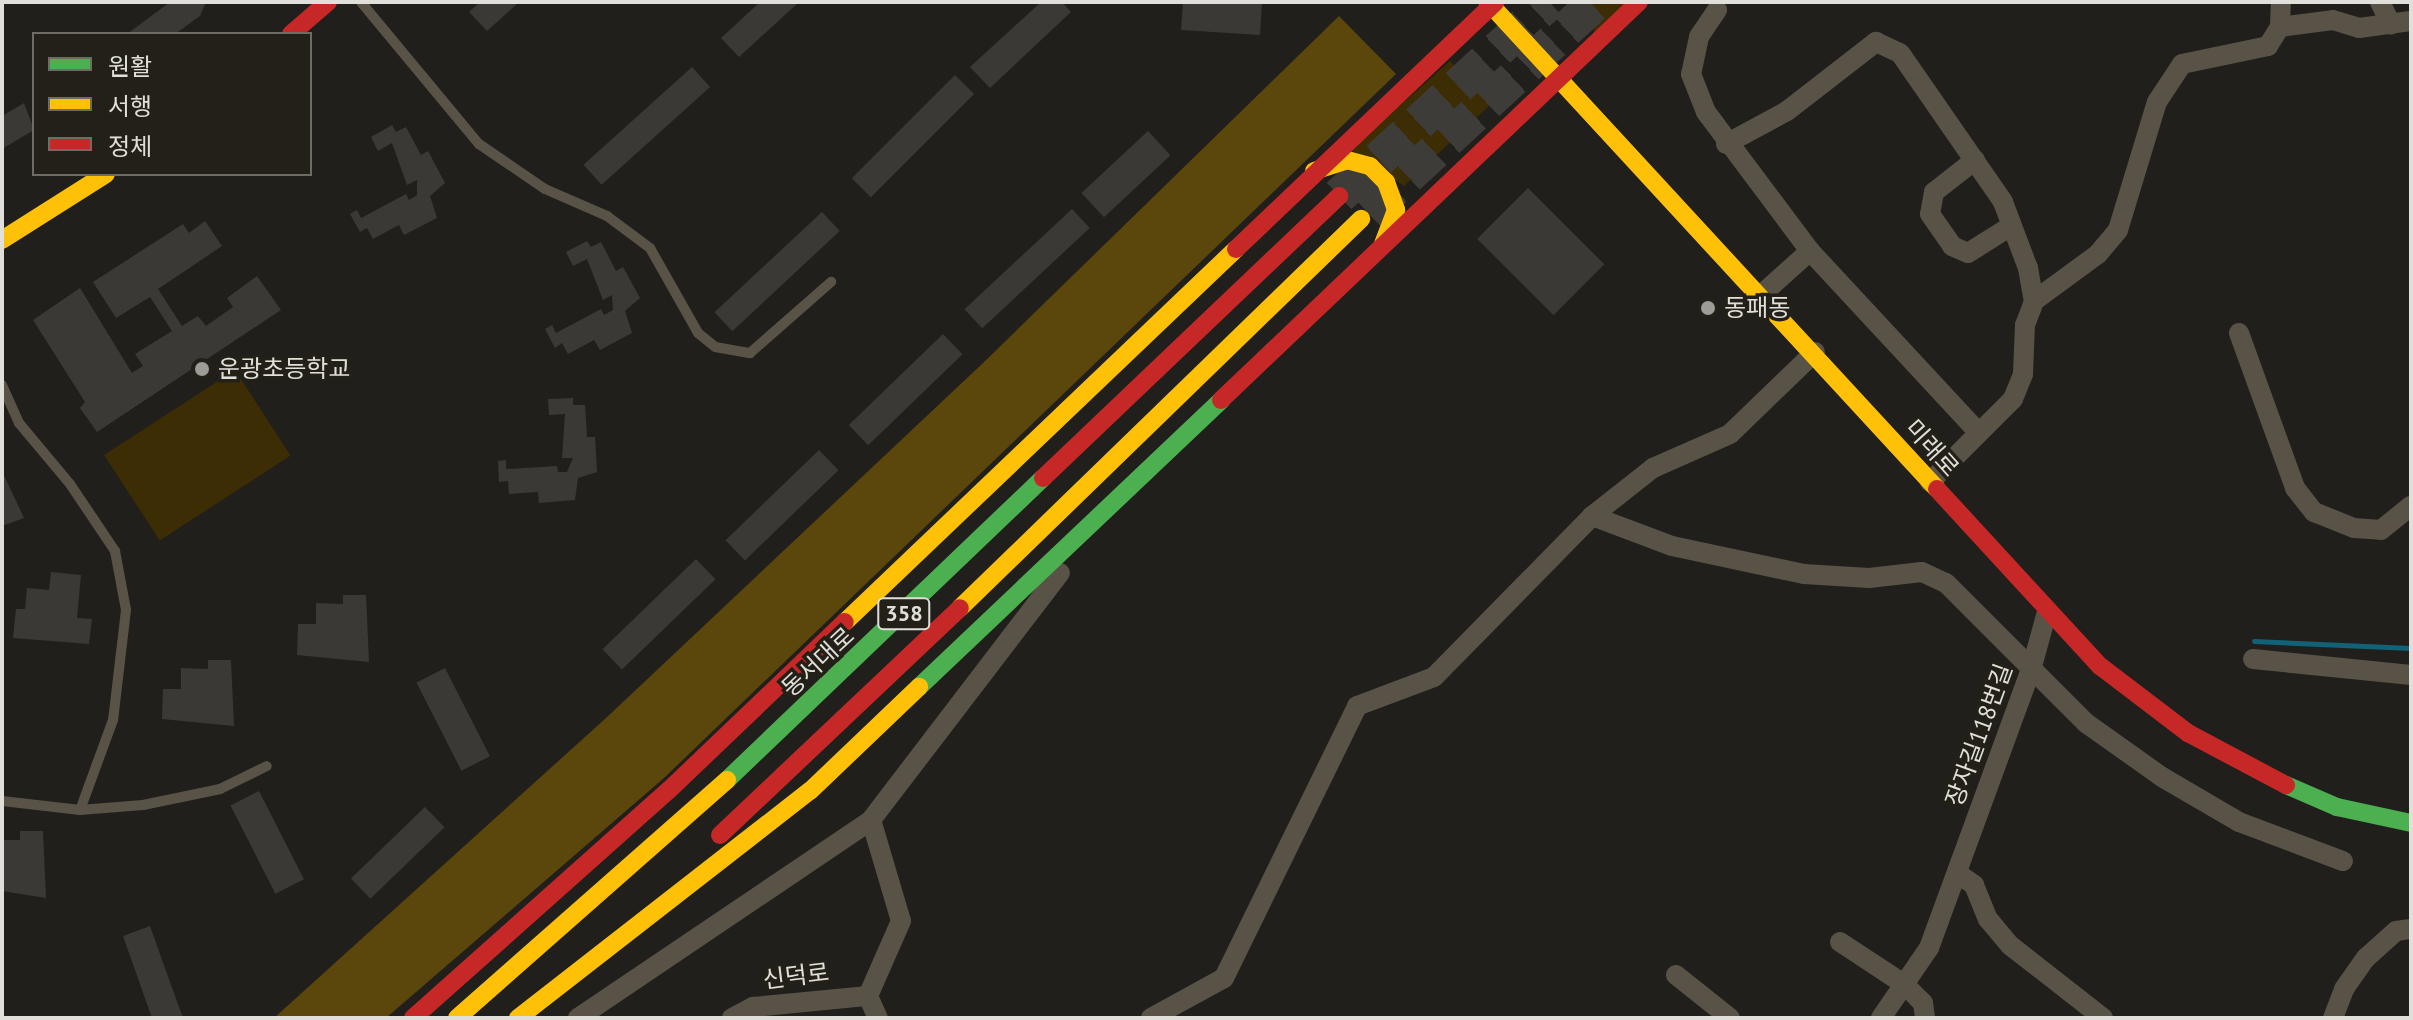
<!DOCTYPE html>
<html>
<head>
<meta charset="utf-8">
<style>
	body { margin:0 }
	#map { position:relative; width:2413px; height:1020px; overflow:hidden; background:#201f1b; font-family:"PT Sans","Noto Sans KR",sans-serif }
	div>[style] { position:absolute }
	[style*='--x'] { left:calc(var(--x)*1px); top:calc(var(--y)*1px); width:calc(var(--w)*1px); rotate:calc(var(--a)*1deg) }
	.green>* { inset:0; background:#3c2d05; transform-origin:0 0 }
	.forest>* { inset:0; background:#5b460b }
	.stream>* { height:5px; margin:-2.5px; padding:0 2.5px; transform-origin:2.5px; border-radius:2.5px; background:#116177 }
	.building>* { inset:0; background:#3b3936; transform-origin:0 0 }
	.highway-tunnel>* { height:36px; margin-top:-18px; transform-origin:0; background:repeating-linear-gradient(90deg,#3d3c38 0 36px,transparent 0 54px) }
	.lane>* { height:10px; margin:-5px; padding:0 5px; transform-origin:5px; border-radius:5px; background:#585346 }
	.street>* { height:20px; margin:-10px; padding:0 10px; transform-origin:10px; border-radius:10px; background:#585346 }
	.fast>* { height:18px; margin:-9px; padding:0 9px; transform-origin:9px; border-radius:9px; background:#4caf50 }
	.slow>* { height:18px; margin:-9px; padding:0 9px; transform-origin:9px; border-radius:9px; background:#ffc107 }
	.jam>* { height:18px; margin:-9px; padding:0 9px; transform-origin:9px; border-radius:9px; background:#c62828 }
	.dots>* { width:22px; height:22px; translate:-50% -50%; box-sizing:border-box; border:4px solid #232018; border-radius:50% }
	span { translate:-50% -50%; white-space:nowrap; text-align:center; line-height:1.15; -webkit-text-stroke:7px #232018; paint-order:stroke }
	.shield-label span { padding:2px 6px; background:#232018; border:2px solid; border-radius:6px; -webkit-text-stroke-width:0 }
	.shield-label { font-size:22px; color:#e1dfda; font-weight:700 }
	.poi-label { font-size:24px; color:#e1dfda }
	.left { translate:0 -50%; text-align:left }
	.street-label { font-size:24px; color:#e1dfda }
	.frame { position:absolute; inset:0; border:4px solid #e1dfda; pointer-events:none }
	.legend { position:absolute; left:32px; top:32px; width:280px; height:144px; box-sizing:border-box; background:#232018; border:2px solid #6f6c66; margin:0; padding:10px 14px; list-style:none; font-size:24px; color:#e1dfda }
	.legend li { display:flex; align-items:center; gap:16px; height:40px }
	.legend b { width:40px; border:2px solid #6f6c66 }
</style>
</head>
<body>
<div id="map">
	<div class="green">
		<i style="clip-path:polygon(1567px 2px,1630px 2px,1596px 33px)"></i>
		<i style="clip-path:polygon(1450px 61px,1491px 104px,1404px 186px,1351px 149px)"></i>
		<i style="left:235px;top:370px;width:102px;height:156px;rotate:57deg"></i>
	</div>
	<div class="forest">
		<i style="clip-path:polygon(1339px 16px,1396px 74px,664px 778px,386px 1018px,274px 1018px,606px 718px,983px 363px)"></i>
	</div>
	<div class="stream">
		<i style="--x:2254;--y:641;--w:157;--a:2.6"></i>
	</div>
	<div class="building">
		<i style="clip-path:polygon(170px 2px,206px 2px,200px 16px,175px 34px,127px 34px)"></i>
		<i style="clip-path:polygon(480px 2px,519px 2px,487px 31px,469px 12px)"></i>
		<i style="clip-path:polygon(760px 2px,799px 2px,739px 57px,721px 38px)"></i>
		<i style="clip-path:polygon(1041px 2px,1062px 2px,1071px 12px,990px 88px,970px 67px)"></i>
		<i style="clip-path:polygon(1183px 2px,1262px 2px,1260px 35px,1181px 30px)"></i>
		<i style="left:692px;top:67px;width:27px;height:146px;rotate:48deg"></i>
		<i style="left:955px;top:75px;width:27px;height:146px;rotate:45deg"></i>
		<i style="clip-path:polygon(24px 103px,34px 130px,2px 149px,2px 116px)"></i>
		<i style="clip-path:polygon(392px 125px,396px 132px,406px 127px,421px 155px,428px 151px,445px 183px,430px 196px,437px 218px,404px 235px,399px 225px,373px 239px,367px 228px,360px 232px,350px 214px,357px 210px,361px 218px,406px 194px,409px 200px,417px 195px,417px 180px,407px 185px,392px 143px,378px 151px,371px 137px)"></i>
		<i style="left:1148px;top:131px;width:33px;height:91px;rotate:47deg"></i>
		<i style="left:1528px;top:188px;width:108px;height:72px;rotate:45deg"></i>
		<i style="left:1072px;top:209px;width:26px;height:147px;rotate:47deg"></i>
		<i style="left:822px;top:212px;width:26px;height:147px;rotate:47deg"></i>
		<i style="clip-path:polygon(205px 221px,222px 246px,158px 289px,182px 326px,198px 316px,206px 326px,233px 307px,227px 298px,257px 276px,281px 310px,97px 432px,80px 408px,85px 402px,33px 320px,80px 288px,132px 373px,143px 366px,135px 354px,172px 331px,150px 297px,116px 318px,93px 282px,183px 224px,189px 233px)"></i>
		<i style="clip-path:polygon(587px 241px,591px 247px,601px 242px,616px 271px,623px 267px,640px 298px,625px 311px,632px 333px,600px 350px,594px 340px,568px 354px,562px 343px,555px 348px,545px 329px,552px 325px,556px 333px,601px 309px,604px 315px,613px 310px,612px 295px,603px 300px,587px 259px,573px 266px,566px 252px)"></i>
		<i style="left:943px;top:334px;width:28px;height:131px;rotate:46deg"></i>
		<i style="clip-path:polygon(573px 398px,573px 405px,585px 405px,587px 437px,595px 437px,597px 472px,578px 478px,575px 500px,539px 503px,538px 492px,509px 494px,508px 481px,499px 482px,498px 461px,506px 460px,506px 469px,557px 466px,558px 472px,567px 472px,573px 458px,562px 458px,565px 414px,549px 415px,548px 399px)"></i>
		<i style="left:819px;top:450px;width:28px;height:130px;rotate:46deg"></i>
		<i style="clip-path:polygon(2px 471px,24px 518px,2px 526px)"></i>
		<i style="left:696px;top:559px;width:28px;height:130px;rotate:46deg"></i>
		<i style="clip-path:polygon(51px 572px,81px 575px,77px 618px,92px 619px,89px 644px,13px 638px,16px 609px,25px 609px,27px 588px,49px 590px)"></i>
		<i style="clip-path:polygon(343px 595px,366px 595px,369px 662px,297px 655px,298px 624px,316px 624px,316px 603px,343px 604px)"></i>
		<i style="clip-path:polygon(208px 660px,231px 660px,234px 726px,162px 719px,163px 689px,181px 689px,181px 668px,208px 669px)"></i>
		<i style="left:445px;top:668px;width:99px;height:32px;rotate:63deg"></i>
		<i style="left:259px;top:791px;width:99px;height:32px;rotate:63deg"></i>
		<i style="left:425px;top:807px;width:28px;height:103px;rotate:46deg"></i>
		<i style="clip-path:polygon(20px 831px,43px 831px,46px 898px,2px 891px,2px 840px,20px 840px)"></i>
		<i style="clip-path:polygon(150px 926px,166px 971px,183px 1018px,152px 1018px,123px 936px)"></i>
	</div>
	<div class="highway-tunnel">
		<i style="--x:1339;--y:196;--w:286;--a:-42.7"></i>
		<i style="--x:1368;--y:213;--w:311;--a:-42.8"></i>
	</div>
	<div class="lane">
		<i style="--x:361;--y:2;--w:185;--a:50.3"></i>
		<i style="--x:479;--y:144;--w:80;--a:34.3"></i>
		<i style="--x:545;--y:189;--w:68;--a:23.5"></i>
		<i style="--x:607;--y:216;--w:54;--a:36.7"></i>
		<i style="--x:650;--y:248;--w:98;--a:60.5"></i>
		<i style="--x:698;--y:333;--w:22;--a:39"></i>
		<i style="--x:715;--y:347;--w:36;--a:10"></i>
		<i style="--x:750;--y:353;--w:108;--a:-41.2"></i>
		<i style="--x:2;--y:385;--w:42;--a:65.9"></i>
		<i style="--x:19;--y:423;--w:80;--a:50.1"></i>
		<i style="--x:70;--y:484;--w:81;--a:56.1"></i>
		<i style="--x:115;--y:551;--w:60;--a:79.4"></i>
		<i style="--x:126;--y:610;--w:111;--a:96.7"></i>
		<i style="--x:113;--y:720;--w:96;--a:110.1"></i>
		<i style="--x:2;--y:801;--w:79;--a:6.6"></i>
		<i style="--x:80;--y:810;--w:63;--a:-4.5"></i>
		<i style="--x:143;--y:805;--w:79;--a:-11.7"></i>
		<i style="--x:220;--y:789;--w:52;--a:-26.1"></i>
	</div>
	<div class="street">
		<i style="--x:2380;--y:2;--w:25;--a:64"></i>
		<i style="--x:1717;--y:10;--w:32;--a:124"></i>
		<i style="--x:1699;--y:37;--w:38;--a:102"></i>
		<i style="--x:1691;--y:74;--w:41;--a:68.5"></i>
		<i style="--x:1706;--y:112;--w:174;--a:53.2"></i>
		<i style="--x:1810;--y:251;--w:247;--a:47.1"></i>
		<i style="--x:2280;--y:27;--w:53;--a:-7.5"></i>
		<i style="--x:2333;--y:20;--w:27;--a:17"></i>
		<i style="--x:2359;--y:28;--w:52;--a:-7.7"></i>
		<i style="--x:1726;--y:144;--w:69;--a:-28.4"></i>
		<i style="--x:1787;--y:111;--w:113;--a:-37.8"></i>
		<i style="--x:1876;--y:42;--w:26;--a:25"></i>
		<i style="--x:1900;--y:53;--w:181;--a:55.3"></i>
		<i style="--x:2003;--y:202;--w:71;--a:69.3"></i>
		<i style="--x:2028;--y:268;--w:34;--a:80"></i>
		<i style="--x:1975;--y:160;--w:52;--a:142"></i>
		<i style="--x:1934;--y:192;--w:22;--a:100"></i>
		<i style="--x:1930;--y:214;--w:39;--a:55"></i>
		<i style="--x:1952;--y:246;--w:17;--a:24"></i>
		<i style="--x:1968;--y:253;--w:51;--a:-32.1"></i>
		<i style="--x:1761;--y:295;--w:66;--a:-41.9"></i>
		<i style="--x:2239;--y:333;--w:165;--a:70.1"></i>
		<i style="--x:2295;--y:488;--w:31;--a:52"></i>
		<i style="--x:2314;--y:512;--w:43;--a:21.8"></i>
		<i style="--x:2354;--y:528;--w:27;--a:4"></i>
		<i style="--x:2381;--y:530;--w:38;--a:-39"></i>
		<i style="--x:1930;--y:482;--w:117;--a:-45"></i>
		<i style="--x:2013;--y:399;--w:27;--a:-68"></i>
		<i style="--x:2023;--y:374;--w:49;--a:-87.7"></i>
		<i style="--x:2025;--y:325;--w:26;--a:-69"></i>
		<i style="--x:2034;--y:301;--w:79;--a:-36.3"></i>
		<i style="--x:2098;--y:254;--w:31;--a:-50"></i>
		<i style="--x:2118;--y:230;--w:134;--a:-73.1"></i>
		<i style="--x:2157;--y:102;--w:45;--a:-56.7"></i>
		<i style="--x:2182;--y:64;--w:88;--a:-11.8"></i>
		<i style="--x:2268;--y:46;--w:22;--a:-58"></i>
		<i style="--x:2280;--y:27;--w:25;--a:-88"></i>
		<i style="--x:1592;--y:516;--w:85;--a:20.6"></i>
		<i style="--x:1672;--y:546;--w:135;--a:12"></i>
		<i style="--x:1804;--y:574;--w:65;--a:3.5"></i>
		<i style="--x:1869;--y:578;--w:53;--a:-6.5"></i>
		<i style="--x:1922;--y:572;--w:26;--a:25"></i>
		<i style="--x:1946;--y:583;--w:198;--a:45"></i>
		<i style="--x:2086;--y:723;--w:93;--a:35.4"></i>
		<i style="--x:2162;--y:777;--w:89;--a:30.3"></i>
		<i style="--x:2239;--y:822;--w:111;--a:20.6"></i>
		<i style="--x:2253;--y:659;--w:159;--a:5.8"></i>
		<i style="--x:1957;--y:873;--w:21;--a:35"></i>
		<i style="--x:1974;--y:885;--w:37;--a:68"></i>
		<i style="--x:1988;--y:919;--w:35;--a:50"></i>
		<i style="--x:2011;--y:946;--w:117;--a:38"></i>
		<i style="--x:1840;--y:942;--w:77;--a:33.3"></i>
		<i style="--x:1904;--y:984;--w:27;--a:45"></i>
		<i style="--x:1923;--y:1003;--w:15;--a:82"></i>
		<i style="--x:1676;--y:975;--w:69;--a:38.5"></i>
		<i style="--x:868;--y:996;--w:82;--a:-66.3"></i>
		<i style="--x:901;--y:921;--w:105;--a:-106.5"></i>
		<i style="--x:868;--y:996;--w:24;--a:66"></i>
		<i style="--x:578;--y:1018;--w:354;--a:-34"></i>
		<i style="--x:871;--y:820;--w:311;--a:-52.6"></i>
		<i style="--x:732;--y:1018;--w:24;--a:-28"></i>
		<i style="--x:753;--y:1007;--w:116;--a:-5.5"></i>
		<i style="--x:1151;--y:1018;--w:83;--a:-28.7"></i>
		<i style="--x:1224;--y:978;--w:303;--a:-63.9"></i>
		<i style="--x:1357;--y:706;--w:82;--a:-20.6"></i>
		<i style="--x:1434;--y:677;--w:226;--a:-45.5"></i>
		<i style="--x:1592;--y:516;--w:78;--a:-38.2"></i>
		<i style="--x:1653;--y:468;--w:84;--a:-23.8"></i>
		<i style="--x:1730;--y:434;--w:118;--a:-44"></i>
		<i style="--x:1881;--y:1018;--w:85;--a:-55.6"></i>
		<i style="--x:1929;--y:948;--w:296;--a:-69.9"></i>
		<i style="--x:2031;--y:670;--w:60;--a:-74.6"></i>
		<i style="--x:2333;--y:1018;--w:31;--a:-69"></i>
		<i style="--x:2344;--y:989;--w:38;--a:-55"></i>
		<i style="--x:2366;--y:958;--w:40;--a:-42"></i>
		<i style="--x:2396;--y:931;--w:15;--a:-8"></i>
	</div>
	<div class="fast">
		<i style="--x:919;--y:687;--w:417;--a:-43.5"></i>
		<i style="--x:727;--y:780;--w:437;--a:-43.7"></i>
		<i style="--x:2286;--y:785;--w:56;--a:23.3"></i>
		<i style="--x:2337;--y:807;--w:76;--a:12.2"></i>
	</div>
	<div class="slow">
		<i style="--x:1488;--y:2;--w:662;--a:47.32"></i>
		<i style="--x:1314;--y:171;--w:35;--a:-18"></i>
		<i style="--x:1347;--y:160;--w:24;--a:15"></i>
		<i style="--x:1370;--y:166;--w:23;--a:45"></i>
		<i style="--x:1386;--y:182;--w:30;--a:70"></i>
		<i style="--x:1396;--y:210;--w:36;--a:111"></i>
		<i style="--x:2;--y:240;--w:123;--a:-32.4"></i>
		<i style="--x:960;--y:608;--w:559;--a:-44.13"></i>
		<i style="--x:845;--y:622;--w:540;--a:-43.65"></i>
		<i style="--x:457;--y:1018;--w:360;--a:-41.4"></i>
		<i style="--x:518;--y:1018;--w:370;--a:-37.9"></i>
		<i style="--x:810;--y:791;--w:151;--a:-43.7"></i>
	</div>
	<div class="jam">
		<i style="--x:291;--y:34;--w:49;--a:-40.9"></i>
		<i style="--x:1236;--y:249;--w:358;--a:-43.6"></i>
		<i style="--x:1221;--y:400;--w:577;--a:-43.6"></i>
		<i style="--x:1043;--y:478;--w:409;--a:-43.6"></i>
		<i style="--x:1937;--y:489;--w:241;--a:47.4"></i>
		<i style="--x:2100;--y:666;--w:111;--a:37.3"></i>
		<i style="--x:2188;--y:733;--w:111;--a:28"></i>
		<i style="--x:720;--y:835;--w:330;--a:-43.4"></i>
		<i style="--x:413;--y:1018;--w:343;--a:-41.7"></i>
		<i style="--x:669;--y:790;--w:243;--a:-43.7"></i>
	</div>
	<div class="dots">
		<i style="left:1708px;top:308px;background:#9d9c97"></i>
		<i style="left:202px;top:369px;background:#9d9c97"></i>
	</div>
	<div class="shield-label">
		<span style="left:904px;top:614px">358</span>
	</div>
	<div class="poi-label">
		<span class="left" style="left:1724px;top:308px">동패동</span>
		<span class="left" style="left:218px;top:369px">운광초등학교</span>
	</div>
	<div class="street-label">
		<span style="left:1932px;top:448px;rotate:48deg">미래로</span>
		<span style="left:818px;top:662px;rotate:-43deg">동서대로</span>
		<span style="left:1979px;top:735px;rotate:-70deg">장자길118번길</span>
		<span style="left:796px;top:976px;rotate:-7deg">신덕로</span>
	</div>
	<div class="frame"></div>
	<ul class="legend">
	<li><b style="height:10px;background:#4caf50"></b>원활</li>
	<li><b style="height:10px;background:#ffc107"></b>서행</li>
	<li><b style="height:10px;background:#c62828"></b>정체</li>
	</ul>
</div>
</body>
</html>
